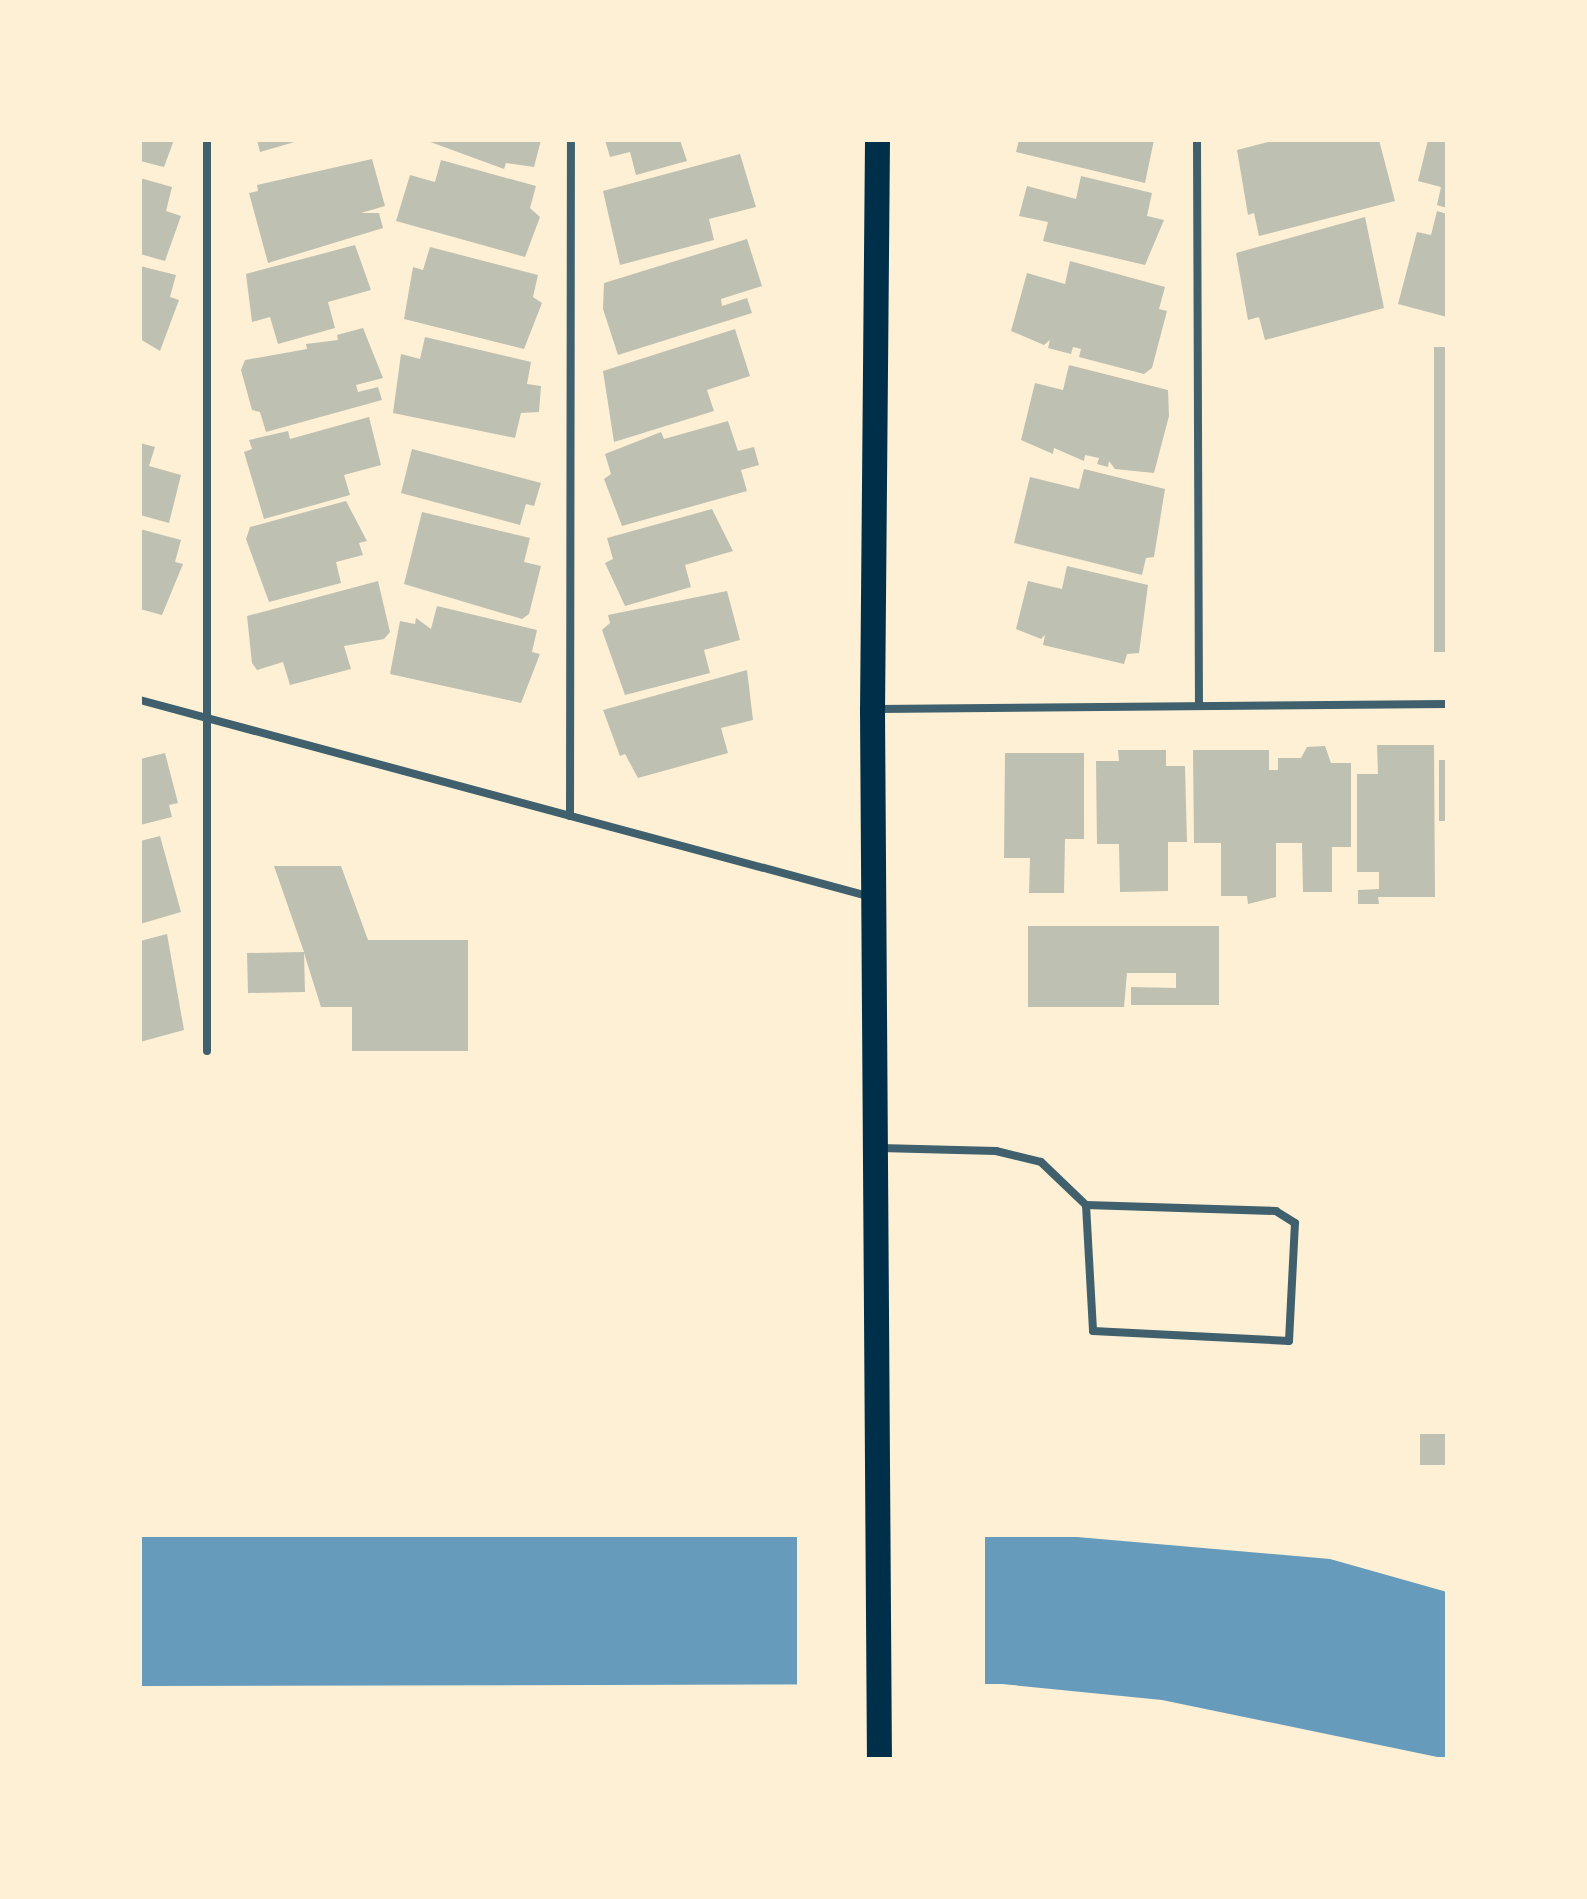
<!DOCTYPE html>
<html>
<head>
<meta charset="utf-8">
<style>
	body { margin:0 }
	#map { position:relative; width:1587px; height:1899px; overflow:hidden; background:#fdf0d5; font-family:Figtree,sans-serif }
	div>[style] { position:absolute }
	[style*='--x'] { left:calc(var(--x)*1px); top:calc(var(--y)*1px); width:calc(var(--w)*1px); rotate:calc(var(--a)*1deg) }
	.water>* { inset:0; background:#669bbc }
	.pier>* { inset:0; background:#fdf0d5; transform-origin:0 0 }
	.building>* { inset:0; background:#bec0b2; transform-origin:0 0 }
	.service>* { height:8px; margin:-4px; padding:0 4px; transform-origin:4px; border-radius:4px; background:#3f606c }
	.primary>* { height:25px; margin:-12.5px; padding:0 12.5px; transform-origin:12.5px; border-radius:12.5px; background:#003049 }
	span { translate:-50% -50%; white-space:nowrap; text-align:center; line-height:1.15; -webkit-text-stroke:9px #fdf0d5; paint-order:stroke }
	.frame { position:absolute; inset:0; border:142px solid #fdf0d5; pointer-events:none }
</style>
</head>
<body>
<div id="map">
	<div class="water">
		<i style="clip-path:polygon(140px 1537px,1077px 1537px,1330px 1559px,1447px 1592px,1447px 1759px,1162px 1700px,1002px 1684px,140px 1686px)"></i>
	</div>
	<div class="pier">
		<i style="left:797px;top:1532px;width:188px;height:159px"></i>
	</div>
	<div class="building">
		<i style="clip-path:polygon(140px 140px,174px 140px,164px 167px,140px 161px)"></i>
		<i style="clip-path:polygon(257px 140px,298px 140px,298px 141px,260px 152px)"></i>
		<i style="clip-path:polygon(425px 140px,541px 140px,534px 167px,506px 163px,504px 169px)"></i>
		<i style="clip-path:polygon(605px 140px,680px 140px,687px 161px,636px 175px,630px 152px,610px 157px)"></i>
		<i style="clip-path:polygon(1019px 140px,1154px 140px,1145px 183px,1016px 152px)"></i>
		<i style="clip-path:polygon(1276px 140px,1379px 140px,1395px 201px,1259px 236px,1254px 213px,1248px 215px,1237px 150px)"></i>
		<i style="clip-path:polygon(1428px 140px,1447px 140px,1447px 208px,1437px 205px,1441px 187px,1418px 181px)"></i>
		<i style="clip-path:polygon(740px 154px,756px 207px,709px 219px,714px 240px,620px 265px,603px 191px)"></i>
		<i style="clip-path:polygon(372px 159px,385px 206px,361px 213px,379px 213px,383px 228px,268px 263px,249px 193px,258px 191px,257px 185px)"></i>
		<i style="clip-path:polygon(441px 160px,536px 186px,530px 208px,540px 217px,525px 257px,396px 221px,410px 175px,435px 182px)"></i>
		<i style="clip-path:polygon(1081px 176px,1152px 193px,1147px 216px,1164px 220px,1145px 265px,1043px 241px,1048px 222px,1019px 216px,1027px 186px,1076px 199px)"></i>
		<i style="clip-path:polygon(140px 178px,172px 187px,166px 211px,181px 216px,165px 261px,140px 254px)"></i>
		<i style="clip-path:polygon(1437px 211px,1447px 214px,1447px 317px,1398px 304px,1417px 232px,1431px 235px)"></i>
		<i style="clip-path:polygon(1365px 217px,1384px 308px,1265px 340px,1259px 317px,1248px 320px,1236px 253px)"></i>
		<i style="clip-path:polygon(747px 239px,762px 286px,721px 299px,722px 306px,747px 298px,752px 313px,618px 355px,603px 309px,604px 283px)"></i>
		<i style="clip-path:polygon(355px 245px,371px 290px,328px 302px,335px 328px,278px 344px,270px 317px,252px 322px,246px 274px)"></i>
		<i style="clip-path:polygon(430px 247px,538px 275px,533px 297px,542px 303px,524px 349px,404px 319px,413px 267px,423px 270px)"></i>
		<i style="clip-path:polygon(1070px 261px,1165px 287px,1159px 309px,1167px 311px,1152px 368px,1144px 374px,1079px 357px,1081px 349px,1073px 347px,1071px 354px,1048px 348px,1050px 340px,1044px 345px,1011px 331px,1027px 273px,1065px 284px)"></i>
		<i style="clip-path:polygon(140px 266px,176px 275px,170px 297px,179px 300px,160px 351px,140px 339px)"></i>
		<i style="clip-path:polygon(363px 328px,383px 378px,356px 385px,358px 392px,378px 387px,382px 400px,266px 432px,260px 412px,252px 410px,241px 370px,245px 360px,307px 349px,306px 344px,338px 340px,337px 335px)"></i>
		<i style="clip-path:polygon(735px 329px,750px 376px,707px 390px,714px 411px,614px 442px,603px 371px)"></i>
		<i style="clip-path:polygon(425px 337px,531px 362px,527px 384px,541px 386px,539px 412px,521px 413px,515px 438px,393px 413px,401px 354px,420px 359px)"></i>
		<i style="left:1434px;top:347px;width:13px;height:305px"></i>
		<i style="clip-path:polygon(1069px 365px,1168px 390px,1169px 416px,1154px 473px,1115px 469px,1109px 461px,1108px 467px,1097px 464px,1099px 458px,1085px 455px,1084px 461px,1054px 448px,1053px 454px,1021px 440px,1035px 383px,1063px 390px)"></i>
		<i style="clip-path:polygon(369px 417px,381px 465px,344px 475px,350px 495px,264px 519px,244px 452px,252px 449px,249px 440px,288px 431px,290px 439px)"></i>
		<i style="clip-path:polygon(728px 421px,738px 451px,754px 447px,759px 465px,741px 470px,747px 491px,622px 526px,604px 479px,611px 474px,605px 454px,661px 432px,664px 439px)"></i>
		<i style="clip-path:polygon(140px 443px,155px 447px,149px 466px,181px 475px,169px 523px,140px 515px)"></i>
		<i style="clip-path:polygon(412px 449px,541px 483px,534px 506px,526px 504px,520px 525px,401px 493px)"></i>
		<i style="clip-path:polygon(1084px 469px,1165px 489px,1154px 557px,1146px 558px,1142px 575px,1014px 543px,1030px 477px,1079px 489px)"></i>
		<i style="clip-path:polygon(346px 501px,367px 541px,359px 543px,363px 555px,336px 562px,341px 583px,269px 602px,246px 539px,250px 527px)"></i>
		<i style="clip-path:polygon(712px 509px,733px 551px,685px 565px,691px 587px,625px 606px,605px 563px,613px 559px,607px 538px)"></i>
		<i style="clip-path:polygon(422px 512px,530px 538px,524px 562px,541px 566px,529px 614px,522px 619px,404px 584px)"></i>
		<i style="clip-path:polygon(140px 529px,181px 540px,175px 562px,183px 564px,162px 615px,140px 609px)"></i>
		<i style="clip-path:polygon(1067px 566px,1148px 585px,1139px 653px,1127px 654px,1124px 664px,1043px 645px,1045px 635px,1041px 639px,1016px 629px,1028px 581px,1062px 589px)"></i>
		<i style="clip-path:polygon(378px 581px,390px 632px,384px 639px,344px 646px,351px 669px,290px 685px,283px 662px,257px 670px,252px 663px,247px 616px)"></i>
		<i style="clip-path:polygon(727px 591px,740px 640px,704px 650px,710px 673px,625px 695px,602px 630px,610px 623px,608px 615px)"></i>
		<i style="clip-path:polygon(437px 606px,537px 630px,532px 652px,540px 654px,521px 703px,390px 674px,400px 621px,415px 624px,416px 618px,431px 629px)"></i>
		<i style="clip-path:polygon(747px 670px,753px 720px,721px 728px,728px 753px,638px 778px,625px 754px,620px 756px,603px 710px)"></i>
		<i style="clip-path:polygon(1377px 745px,1434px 745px,1435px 897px,1378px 897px,1379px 904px,1358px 904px,1358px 890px,1379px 889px,1379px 872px,1357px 872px,1357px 774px,1378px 774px)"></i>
		<i style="clip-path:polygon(1325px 746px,1331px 763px,1351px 763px,1351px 847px,1332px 847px,1332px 892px,1303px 892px,1302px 843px,1276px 843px,1276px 897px,1248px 904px,1247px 896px,1221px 896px,1221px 843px,1194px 843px,1193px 750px,1269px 750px,1269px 770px,1278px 770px,1278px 758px,1301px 758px,1307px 747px)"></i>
		<i style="clip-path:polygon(1118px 750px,1166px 750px,1166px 766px,1185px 766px,1187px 842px,1168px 842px,1168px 891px,1120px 892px,1119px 844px,1097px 844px,1096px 761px,1119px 761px)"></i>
		<i style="clip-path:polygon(165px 753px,178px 803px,169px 805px,172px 817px,140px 825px,140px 759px)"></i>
		<i style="clip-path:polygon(1005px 753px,1084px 753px,1084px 839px,1065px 839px,1064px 893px,1029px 893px,1030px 858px,1004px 858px)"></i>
		<i style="left:1439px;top:760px;width:8px;height:61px"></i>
		<i style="clip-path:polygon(160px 836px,181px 912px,140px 924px,140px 841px)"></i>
		<i style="clip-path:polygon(274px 866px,341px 866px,368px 940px,468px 940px,468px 1051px,352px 1051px,352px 1007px,321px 1007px,304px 953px,305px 992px,248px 993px,247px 953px,304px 952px)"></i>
		<i style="clip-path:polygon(1028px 926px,1219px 926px,1219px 1005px,1131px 1005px,1131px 987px,1176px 988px,1176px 973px,1127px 973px,1124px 1007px,1028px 1007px)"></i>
		<i style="clip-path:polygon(167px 934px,184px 1030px,140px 1042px,140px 941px)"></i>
		<i style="left:1420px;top:1434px;width:27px;height:31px"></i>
	</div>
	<div class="service">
		<i style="--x:207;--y:140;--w:911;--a:90"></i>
		<i style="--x:1197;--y:140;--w:566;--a:89.8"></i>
		<i style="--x:140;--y:700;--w:754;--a:15.07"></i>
		<i style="--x:877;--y:709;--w:570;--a:-0.5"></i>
		<i style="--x:570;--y:816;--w:676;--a:-89.92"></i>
		<i style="--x:880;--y:1148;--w:116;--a:1.5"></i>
		<i style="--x:996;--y:1151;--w:46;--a:13.7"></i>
		<i style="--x:1041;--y:1162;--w:62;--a:43.7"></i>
		<i style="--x:1086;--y:1205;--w:126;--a:86.8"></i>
		<i style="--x:1093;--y:1331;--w:196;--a:2.9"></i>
		<i style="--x:1289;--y:1341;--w:118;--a:-87.1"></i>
		<i style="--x:1295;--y:1223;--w:22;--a:-148"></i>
		<i style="--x:1276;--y:1211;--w:190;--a:-178.2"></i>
	</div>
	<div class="primary">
		<i style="--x:877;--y:140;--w:570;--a:90.5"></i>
		<i style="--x:872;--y:710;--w:1049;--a:89.62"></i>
	</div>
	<div class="frame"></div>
</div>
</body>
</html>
